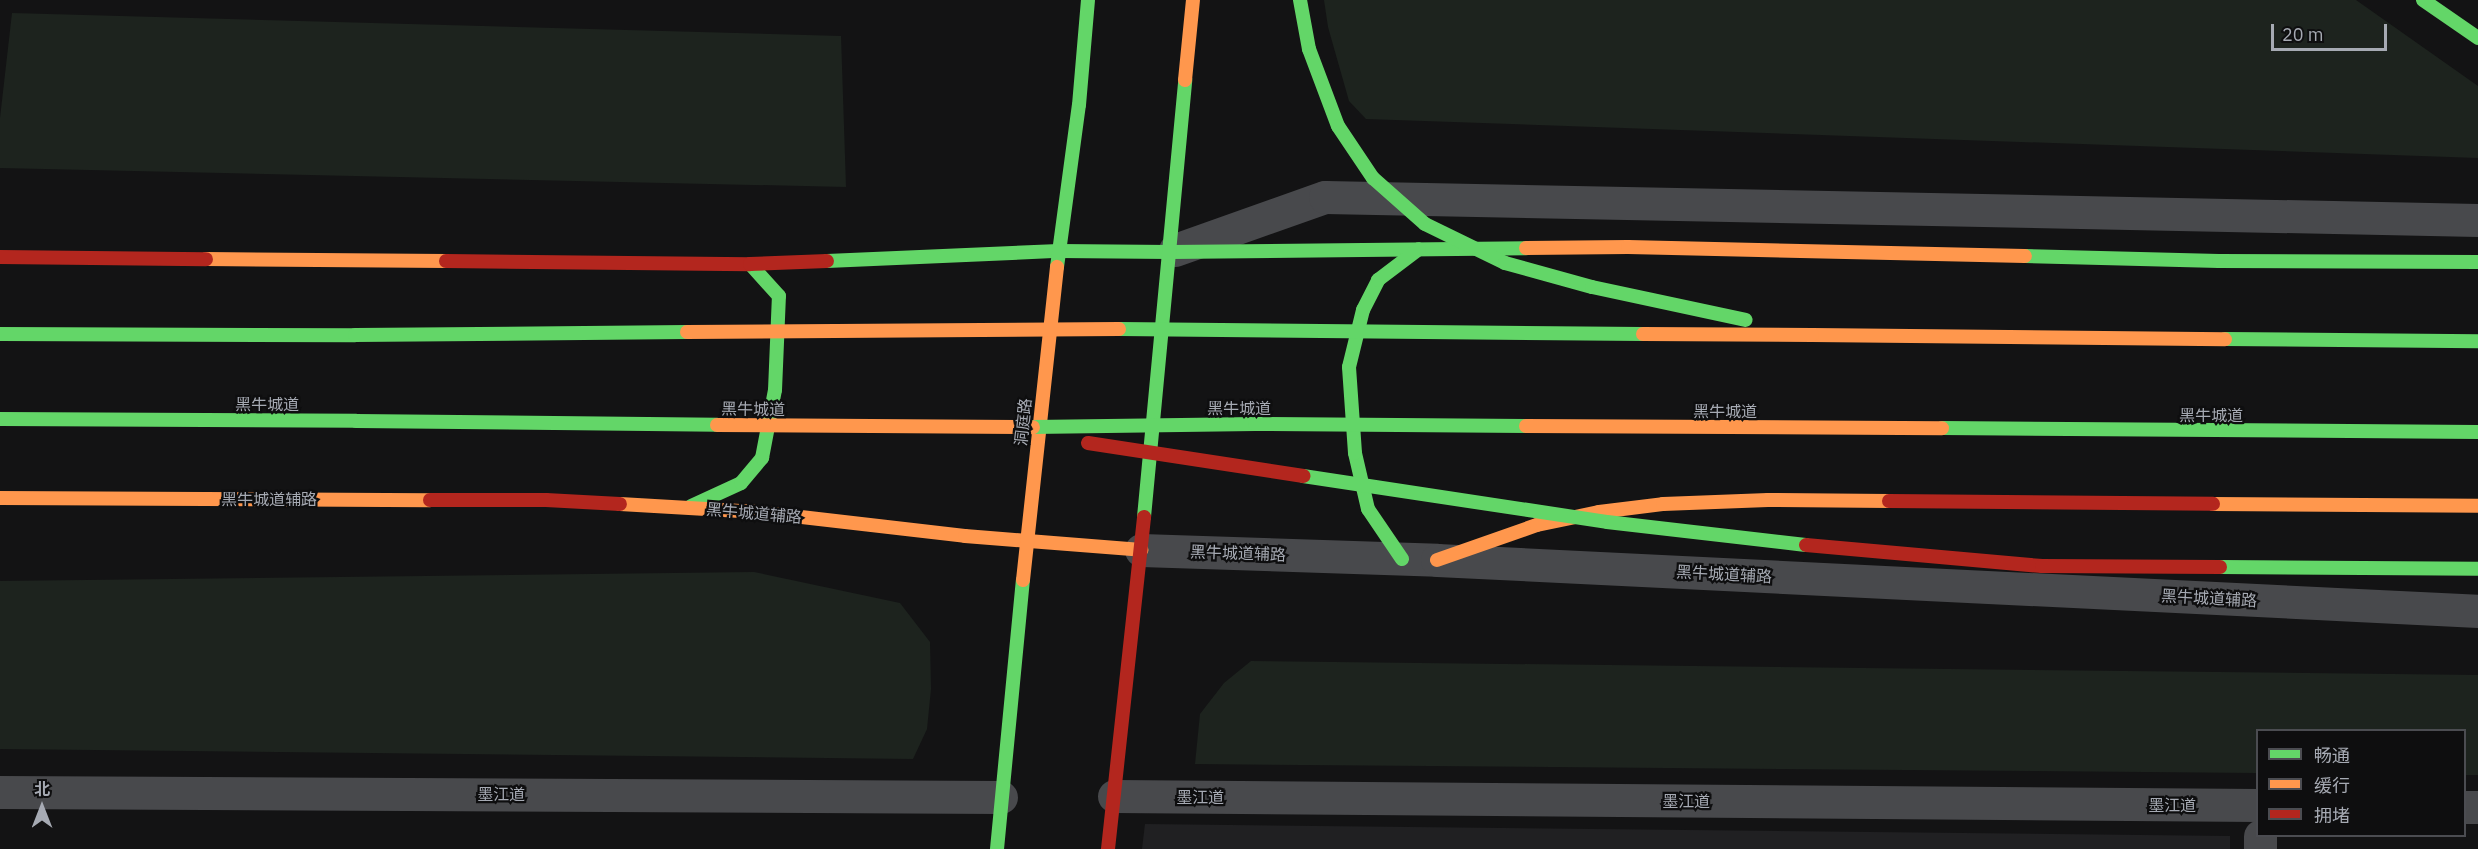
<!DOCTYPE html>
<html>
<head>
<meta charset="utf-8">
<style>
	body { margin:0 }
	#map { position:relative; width:2478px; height:849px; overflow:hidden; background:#131314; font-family:"IBM Plex Sans","Noto Sans SC",sans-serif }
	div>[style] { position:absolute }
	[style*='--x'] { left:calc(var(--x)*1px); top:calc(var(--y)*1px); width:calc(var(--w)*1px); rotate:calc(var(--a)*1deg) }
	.built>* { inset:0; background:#202022 }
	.green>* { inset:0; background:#1d231e }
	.street>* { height:33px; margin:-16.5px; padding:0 16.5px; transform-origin:16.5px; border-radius:16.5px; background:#48494c }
	.fast>* { height:14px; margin:-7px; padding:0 7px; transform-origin:7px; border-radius:7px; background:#63d668 }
	.slow>* { height:14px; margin:-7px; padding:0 7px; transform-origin:7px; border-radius:7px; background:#ff974d }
	.jam>* { height:14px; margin:-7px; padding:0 7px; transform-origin:7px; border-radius:7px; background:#b3261e }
	.fast-bridge>* { height:14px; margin:-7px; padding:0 7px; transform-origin:7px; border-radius:7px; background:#63d668 }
	.slow-bridge>* { height:14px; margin:-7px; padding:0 7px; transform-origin:7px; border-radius:7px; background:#ff974d }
	.jam-bridge>* { height:14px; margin:-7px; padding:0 7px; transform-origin:7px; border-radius:7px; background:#b3261e }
	span { translate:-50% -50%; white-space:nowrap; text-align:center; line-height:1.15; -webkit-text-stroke:4.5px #0e0e0f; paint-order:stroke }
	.street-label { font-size:16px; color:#a6aab3 }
	.legend { position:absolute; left:2256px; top:729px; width:210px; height:108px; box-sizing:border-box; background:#0e0e0f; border:2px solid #4b4c51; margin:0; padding:8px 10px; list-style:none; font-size:18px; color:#a6aab3 }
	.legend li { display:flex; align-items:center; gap:12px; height:30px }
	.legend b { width:30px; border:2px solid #4b4c51 }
	.north { position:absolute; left:12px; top:777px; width:60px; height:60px; -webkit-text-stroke:4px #0e0e0f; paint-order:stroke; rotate:0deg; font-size:16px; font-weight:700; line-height:24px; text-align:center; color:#a6aab3 }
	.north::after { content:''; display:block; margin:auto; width:21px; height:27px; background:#a6aab3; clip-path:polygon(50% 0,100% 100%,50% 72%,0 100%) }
	.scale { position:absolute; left:2271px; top:24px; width:116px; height:27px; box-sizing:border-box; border:3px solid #a6aab3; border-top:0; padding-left:8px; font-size:18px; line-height:21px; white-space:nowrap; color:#a6aab3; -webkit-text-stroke:4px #0e0e0f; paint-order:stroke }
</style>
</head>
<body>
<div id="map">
	<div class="built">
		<i style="clip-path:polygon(1145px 824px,2230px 836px,2230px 849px,1142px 849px)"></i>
	</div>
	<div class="green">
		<i style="clip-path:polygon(1324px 0,2356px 0,2478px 86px,2478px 158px,1366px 119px,1349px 101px,1328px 27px)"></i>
		<i style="clip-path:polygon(12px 13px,841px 36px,846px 187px,0 168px,0 118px)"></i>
		<i style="clip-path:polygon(754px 572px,900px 603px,930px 642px,931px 689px,927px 729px,913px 759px,0 749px,0 581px)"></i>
		<i style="clip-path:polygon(1251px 661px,2478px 675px,2478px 775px,2465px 775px,2464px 730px,2258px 730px,2257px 773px,1195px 764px,1200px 714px,1224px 683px)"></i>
	</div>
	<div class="street">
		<i style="--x:1175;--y:250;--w:159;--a:-19.5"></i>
		<i style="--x:1325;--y:197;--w:1153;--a:1.14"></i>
		<i style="--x:1141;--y:550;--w:296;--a:1.9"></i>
		<i style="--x:1437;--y:560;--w:1042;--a:2.8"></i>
		<i style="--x:0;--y:792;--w:1001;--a:0.29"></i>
		<i style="--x:1114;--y:796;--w:1144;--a:0.45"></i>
		<i style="--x:2464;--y:807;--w:14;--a:0"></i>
		<i style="--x:2260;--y:849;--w:13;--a:-90"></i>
	</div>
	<div class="fast">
		<i style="--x:2423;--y:0;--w:67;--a:34.6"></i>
		<i style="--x:1170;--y:252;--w:356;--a:-0.6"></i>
		<i style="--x:2025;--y:256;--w:194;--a:1.5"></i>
		<i style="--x:2219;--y:261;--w:259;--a:0.2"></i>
		<i style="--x:827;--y:261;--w:232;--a:-2.5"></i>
		<i style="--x:1059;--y:251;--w:111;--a:0.5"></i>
		<i style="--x:1057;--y:267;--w:163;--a:-82.3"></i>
		<i style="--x:1079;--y:105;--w:105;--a:-85.1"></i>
		<i style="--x:0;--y:334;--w:355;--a:0.2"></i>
		<i style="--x:2225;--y:339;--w:253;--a:0.5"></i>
		<i style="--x:0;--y:419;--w:356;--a:0.3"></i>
		<i style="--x:691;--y:506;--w:55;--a:-24.7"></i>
		<i style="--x:741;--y:483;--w:33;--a:-50"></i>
		<i style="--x:762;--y:458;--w:69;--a:-79.2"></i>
		<i style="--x:775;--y:390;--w:94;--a:-87.6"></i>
		<i style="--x:779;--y:296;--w:43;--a:-132.2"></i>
		<i style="--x:1144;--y:517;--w:439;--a:-84.6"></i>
		<i style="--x:1402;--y:559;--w:60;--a:-124.2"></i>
		<i style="--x:1368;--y:509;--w:57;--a:-103.1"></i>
		<i style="--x:1355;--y:453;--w:86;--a:-94"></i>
		<i style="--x:1349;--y:367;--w:59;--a:-76.2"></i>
		<i style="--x:1363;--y:310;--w:34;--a:-63"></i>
		<i style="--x:1378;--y:280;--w:51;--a:-37.1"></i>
		<i style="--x:997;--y:849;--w:270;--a:-84.5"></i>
	</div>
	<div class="slow">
		<i style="--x:1185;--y:80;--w:80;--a:-84.3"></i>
		<i style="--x:1526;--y:248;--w:102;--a:-0.6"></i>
		<i style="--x:1628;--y:247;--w:397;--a:1.3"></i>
		<i style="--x:206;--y:259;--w:240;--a:0.5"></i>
		<i style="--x:1812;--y:335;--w:413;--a:0.6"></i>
		<i style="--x:0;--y:498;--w:430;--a:0.3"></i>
		<i style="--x:620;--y:504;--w:138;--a:3.3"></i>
		<i style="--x:758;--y:512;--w:208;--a:6.6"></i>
		<i style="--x:965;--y:536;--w:177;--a:4.5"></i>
		<i style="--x:2213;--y:504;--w:265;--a:0.4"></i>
		<i style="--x:1437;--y:560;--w:106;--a:-19.3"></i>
		<i style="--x:1537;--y:525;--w:63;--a:-11.8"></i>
		<i style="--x:1599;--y:512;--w:64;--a:-7.1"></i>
		<i style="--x:1663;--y:504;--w:105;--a:-2.2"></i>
		<i style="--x:1768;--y:500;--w:121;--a:0.5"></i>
		<i style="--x:1023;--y:580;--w:315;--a:-83.8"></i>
	</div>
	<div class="jam">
		<i style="--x:0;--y:257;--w:206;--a:0.6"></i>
		<i style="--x:446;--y:261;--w:304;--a:0.6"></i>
		<i style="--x:750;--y:264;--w:77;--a:-2.2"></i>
		<i style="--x:430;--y:500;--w:116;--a:0"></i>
		<i style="--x:546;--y:500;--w:74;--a:3.1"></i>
		<i style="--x:1889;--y:501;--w:324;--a:0.5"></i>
		<i style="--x:1108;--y:849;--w:334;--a:-83.8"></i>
	</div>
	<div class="fast-bridge">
		<i style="--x:1300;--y:0;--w:50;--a:79.6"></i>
		<i style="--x:1309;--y:49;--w:82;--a:69.4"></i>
		<i style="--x:1338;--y:126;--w:63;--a:56.1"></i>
		<i style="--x:1373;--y:178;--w:69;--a:41.5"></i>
		<i style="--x:1425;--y:224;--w:89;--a:26"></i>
		<i style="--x:1505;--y:263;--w:90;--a:15.4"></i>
		<i style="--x:1592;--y:287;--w:157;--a:12.1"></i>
		<i style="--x:1119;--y:329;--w:524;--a:0.55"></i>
		<i style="--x:355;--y:335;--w:332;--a:-0.5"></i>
		<i style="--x:356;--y:421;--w:361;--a:0.6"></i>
		<i style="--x:1033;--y:427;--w:222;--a:-0.8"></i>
		<i style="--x:1255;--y:424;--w:271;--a:0.4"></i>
		<i style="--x:1942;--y:428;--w:536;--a:0.43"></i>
		<i style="--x:1303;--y:476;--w:307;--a:8.6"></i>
		<i style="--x:1607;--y:522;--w:200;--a:6.6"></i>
		<i style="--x:2220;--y:567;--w:258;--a:0.4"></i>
	</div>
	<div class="slow-bridge">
		<i style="--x:687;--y:332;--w:432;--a:-0.4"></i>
		<i style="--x:1643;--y:334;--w:169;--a:0.3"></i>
		<i style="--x:717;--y:425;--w:316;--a:0.4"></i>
		<i style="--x:1526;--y:426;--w:416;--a:0.3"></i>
	</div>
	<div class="jam-bridge">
		<i style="--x:1088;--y:443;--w:218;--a:8.7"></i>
		<i style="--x:1806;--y:545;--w:237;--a:5.1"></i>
		<i style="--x:2042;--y:566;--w:178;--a:0.3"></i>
	</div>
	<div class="street-label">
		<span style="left:267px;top:404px">黑牛城道</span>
		<span style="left:1239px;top:408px">黑牛城道</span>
		<span style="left:753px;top:409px;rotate:1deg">黑牛城道</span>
		<span style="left:1725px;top:411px">黑牛城道</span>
		<span style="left:2211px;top:415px">黑牛城道</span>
		<span style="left:1023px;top:422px;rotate:-84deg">洞庭路</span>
		<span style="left:269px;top:499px">黑牛城道辅路</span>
		<span style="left:754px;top:513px;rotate:5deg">黑牛城道辅路</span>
		<span style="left:1238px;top:553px;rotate:2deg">黑牛城道辅路</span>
		<span style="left:1724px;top:574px;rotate:3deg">黑牛城道辅路</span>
		<span style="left:2209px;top:598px;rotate:3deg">黑牛城道辅路</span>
		<span style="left:501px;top:794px">墨江道</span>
		<span style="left:1200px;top:797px">墨江道</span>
		<span style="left:1686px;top:801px">墨江道</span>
		<span style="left:2172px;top:805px">墨江道</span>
	</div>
	<ul class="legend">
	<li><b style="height:8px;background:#63d668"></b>畅通</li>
	<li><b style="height:8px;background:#ff974d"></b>缓行</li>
	<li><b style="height:8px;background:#b3261e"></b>拥堵</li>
	</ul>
	<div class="north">北</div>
	<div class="scale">20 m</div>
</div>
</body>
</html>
